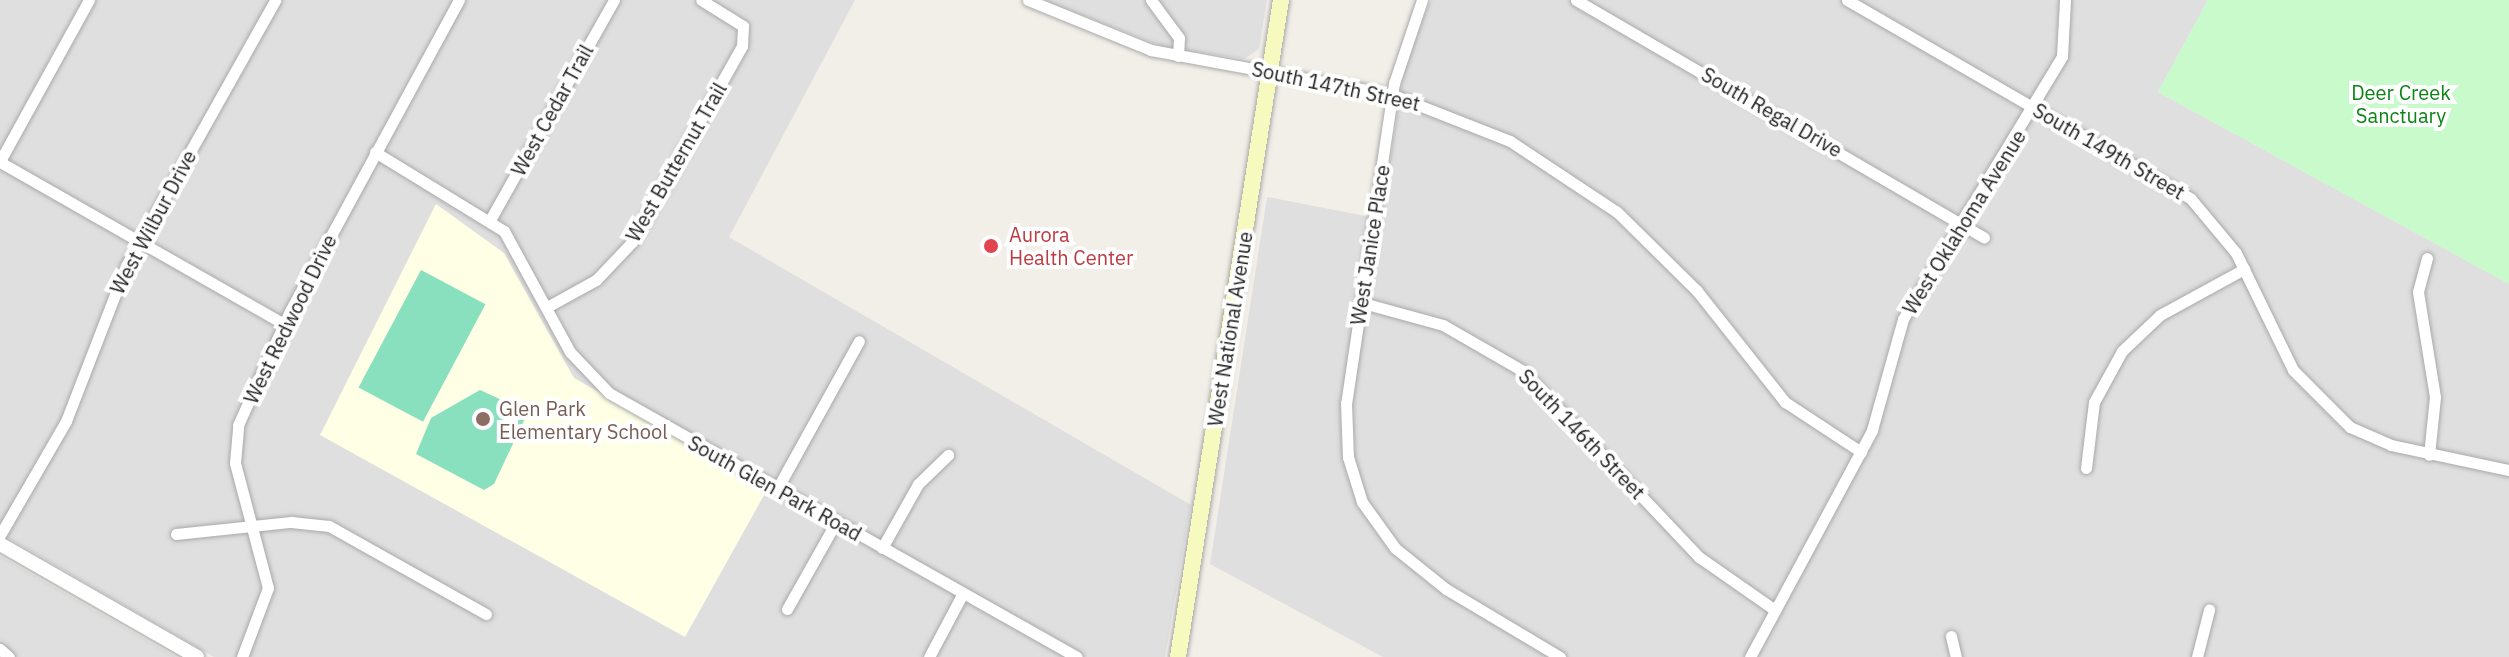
<!DOCTYPE html>
<html>
<head>
<meta charset="utf-8">
<style>
	body { margin:0 }
	#map { position:relative; width:2509px; height:657px; overflow:hidden; background:#f2efe9; font-family:"IBM Plex Sans",sans-serif }
	div>[style] { position:absolute }
	[style*='--x'] { left:calc(var(--x)*1px); top:calc(var(--y)*1px); width:calc(var(--w)*1px); rotate:calc(var(--a)*1deg) }
	.residential>* { inset:0; background:#e0dfdf }
	.education>* { inset:0; background:#ffffe5 }
	.park>* { inset:0; background:#c8facc }
	.pitch>* { inset:0; background:#88e0be; transform-origin:0 0 }
	.roads { filter:drop-shadow(0 0 2px #a9a9a9) drop-shadow(0 0 2px #a9a9a9) }
	.minor>* { height:11px; margin:-5.5px; padding:0 5.5px; transform-origin:5.5px; border-radius:5.5px; background:#fff }
	.tertiary>* { height:14px; margin:-7px; padding:0 7px; transform-origin:7px; border-radius:7px; background:#fff }
	.secondary>* { height:16px; margin:-8px; padding:0 8px; transform-origin:8px; border-radius:8px; background:#f7fabf }
	.dots>* { width:22px; height:22px; translate:-50% -50%; box-sizing:border-box; border:4px solid #fff; border-radius:50% }
	span { translate:-50% -50%; white-space:nowrap; text-align:center; line-height:1.15; -webkit-text-stroke:8px #fff; paint-order:stroke }
	.street-label { font-size:20px; color:#222 }
	.park-label { font-size:20px; color:#0c8416 }
	.health-label { font-size:20px; color:#be3a42 }
	.left { translate:0 -50%; text-align:left }
	.education-label { font-size:20px; color:#785e54 }
</style>
</head>
<body>
<div id="map">
	<div class="residential">
		<i style="clip-path:polygon(0 0,855px 0,729px 237px,1191px 505px,1165px 657px,214px 657px,0 533px)"></i>
		<i style="clip-path:polygon(1044px 0,1267px 0,1259px 49px,1244px 59px,1164px 47px)"></i>
		<i style="clip-path:polygon(1431px 0,2208px 0,2158px 92px,2509px 284px,2509px 657px,1383px 657px,1210px 564px,1267px 197px,1381px 219px,1406px 58px)"></i>
		<i style="clip-path:polygon(0 556px,89px 607px,176px 657px,0 657px)"></i>
	</div>
	<div class="education">
		<i style="clip-path:polygon(436px 204px,504px 253px,574px 378px,768px 488px,685px 637px,320px 435px)"></i>
	</div>
	<div class="park">
		<i style="clip-path:polygon(2208px 0,2509px 0,2509px 284px,2158px 92px)"></i>
	</div>
	<div class="pitch">
		<i style="left:421px;top:270px;width:73px;height:133px;rotate:28deg"></i>
		<i style="clip-path:polygon(480px 390px,528px 412px,494px 484px,484px 490px,416px 454px,431px 418px)"></i>
	</div>
	<div class="roads">
		<div class="minor">
			<i style="--x:1028;--y:0;--w:133;--a:22.1"></i>
			<i style="--x:1151;--y:50;--w:246;--a:10.5"></i>
			<i style="--x:1393;--y:95;--w:126;--a:21.5"></i>
			<i style="--x:1510;--y:141;--w:128;--a:33.6"></i>
			<i style="--x:1617;--y:212;--w:112;--a:44.6"></i>
			<i style="--x:1697;--y:291;--w:142;--a:51.6"></i>
			<i style="--x:1785;--y:402;--w:91;--a:33.3"></i>
			<i style="--x:1151;--y:0;--w:47;--a:53.6"></i>
			<i style="--x:1179;--y:38;--w:18;--a:93"></i>
			<i style="--x:1422;--y:0;--w:88;--a:108.6"></i>
			<i style="--x:1394;--y:83;--w:324;--a:98.5"></i>
			<i style="--x:1346;--y:403;--w:54;--a:87.9"></i>
			<i style="--x:1348;--y:457;--w:47;--a:72.7"></i>
			<i style="--x:1362;--y:502;--w:57;--a:54.3"></i>
			<i style="--x:1395;--y:548;--w:65;--a:38.8"></i>
			<i style="--x:1446;--y:589;--w:133;--a:30.8"></i>
			<i style="--x:1576;--y:0;--w:472;--a:30.2"></i>
			<i style="--x:1847;--y:0;--w:397;--a:30"></i>
			<i style="--x:2191;--y:199;--w:70;--a:50.2"></i>
			<i style="--x:2236;--y:253;--w:130;--a:64"></i>
			<i style="--x:2293;--y:370;--w:81;--a:45"></i>
			<i style="--x:2350;--y:427;--w:45;--a:23.7"></i>
			<i style="--x:2391;--y:445;--w:121;--a:12"></i>
			<i style="--x:375;--y:152;--w:151;--a:31.5"></i>
			<i style="--x:504;--y:231;--w:138;--a:61.4"></i>
			<i style="--x:570;--y:352;--w:57;--a:46.4"></i>
			<i style="--x:609;--y:393;--w:537;--a:29.43"></i>
			<i style="--x:0;--y:161;--w:184;--a:-61.1"></i>
			<i style="--x:0;--y:162;--w:327;--a:29.7"></i>
			<i style="--x:490;--y:220;--w:253;--a:-60.6"></i>
			<i style="--x:2427;--y:258;--w:35;--a:105"></i>
			<i style="--x:2418;--y:292;--w:106;--a:80.8"></i>
			<i style="--x:2435;--y:397;--w:58;--a:95.9"></i>
			<i style="--x:1363;--y:303;--w:83;--a:15.4"></i>
			<i style="--x:1443;--y:325;--w:92;--a:29.9"></i>
			<i style="--x:1523;--y:371;--w:256;--a:46.6"></i>
			<i style="--x:1699;--y:557;--w:93;--a:34.9"></i>
			<i style="--x:547;--y:307;--w:56;--a:-28.9"></i>
			<i style="--x:596;--y:280;--w:52;--a:-46.5"></i>
			<i style="--x:632;--y:242;--w:225;--a:-60.7"></i>
			<i style="--x:742;--y:46;--w:20;--a:-87"></i>
			<i style="--x:743;--y:26;--w:49;--a:-148.2"></i>
			<i style="--x:2086;--y:468;--w:66;--a:-83.1"></i>
			<i style="--x:2094;--y:402;--w:58;--a:-61.2"></i>
			<i style="--x:2122;--y:351;--w:52;--a:-43.5"></i>
			<i style="--x:2160;--y:315;--w:96;--a:-28.7"></i>
			<i style="--x:777;--y:489;--w:169;--a:-61"></i>
			<i style="--x:176;--y:534;--w:116;--a:-6"></i>
			<i style="--x:291;--y:522;--w:38;--a:6"></i>
			<i style="--x:329;--y:526;--w:180;--a:29.3"></i>
			<i style="--x:0;--y:535;--w:132;--a:-59.9"></i>
			<i style="--x:66;--y:421;--w:166;--a:-68.8"></i>
			<i style="--x:126;--y:266;--w:305;--a:-60.7"></i>
			<i style="--x:882;--y:548;--w:73;--a:-60.6"></i>
			<i style="--x:918;--y:484;--w:42;--a:-44"></i>
			<i style="--x:787;--y:609;--w:100;--a:-60.6"></i>
			<i style="--x:1951;--y:636;--w:22;--a:77"></i>
			<i style="--x:0;--y:649;--w:12;--a:42"></i>
			<i style="--x:242;--y:657;--w:74;--a:-69.4"></i>
			<i style="--x:268;--y:588;--w:129;--a:-104.8"></i>
			<i style="--x:235;--y:463;--w:38;--a:-85"></i>
			<i style="--x:238;--y:425;--w:125;--a:-65.5"></i>
			<i style="--x:290;--y:311;--w:354;--a:-61.5"></i>
			<i style="--x:929;--y:657;--w:72;--a:-62"></i>
			<i style="--x:1750;--y:657;--w:258;--a:-61.7"></i>
			<i style="--x:1872;--y:430;--w:115;--a:-74.4"></i>
			<i style="--x:1903;--y:319;--w:307;--a:-58.8"></i>
			<i style="--x:2062;--y:56;--w:56;--a:-86.9"></i>
			<i style="--x:2197;--y:657;--w:49;--a:-75.7"></i>
		</div>
		<div class="tertiary">
			<i style="--x:0;--y:544;--w:227;--a:29.8"></i>
		</div>
		<div class="secondary">
			<i style="--x:1178;--y:657;--w:665;--a:-81.09"></i>
		</div>
	</div>
	<div class="dots">
		<i style="left:991px;top:246px;background:#e0444e"></i>
		<i style="left:483px;top:419px;background:#8d6e63"></i>
	</div>
	<div class="street-label">
		<span style="left:1336px;top:86px;rotate:12deg">South 147th Street</span>
		<span style="left:552px;top:110px;rotate:-61deg">West Cedar Trail</span>
		<span style="left:1772px;top:112px;rotate:30deg">South Regal Drive</span>
		<span style="left:2109px;top:151px;rotate:30deg">South 149th Street</span>
		<span style="left:676px;top:162px;rotate:-60deg">West Butternut Trail</span>
		<span style="left:153px;top:222px;rotate:-62deg">West Wilbur Drive</span>
		<span style="left:1964px;top:222px;rotate:-58deg">West Oklahoma Avenue</span>
		<span style="left:1370px;top:245px;rotate:-81deg">West Janice Place</span>
		<span style="left:290px;top:319px;rotate:-64deg">West Redwood Drive</span>
		<span style="left:1230px;top:329px;rotate:-81deg">West National Avenue</span>
		<span style="left:1582px;top:434px;rotate:46deg">South 146th Street</span>
		<span style="left:775px;top:488px;rotate:29deg">South Glen Park Road</span>
	</div>
	<div class="park-label">
		<span style="left:2401px;top:104px">Deer Creek<br>Sanctuary</span>
	</div>
	<div class="health-label">
		<span class="left" style="left:1009px;top:246px">Aurora<br>Health Center</span>
	</div>
	<div class="education-label">
		<span class="left" style="left:499px;top:420px">Glen Park<br>Elementary School</span>
	</div>
</div>
</body>
</html>
